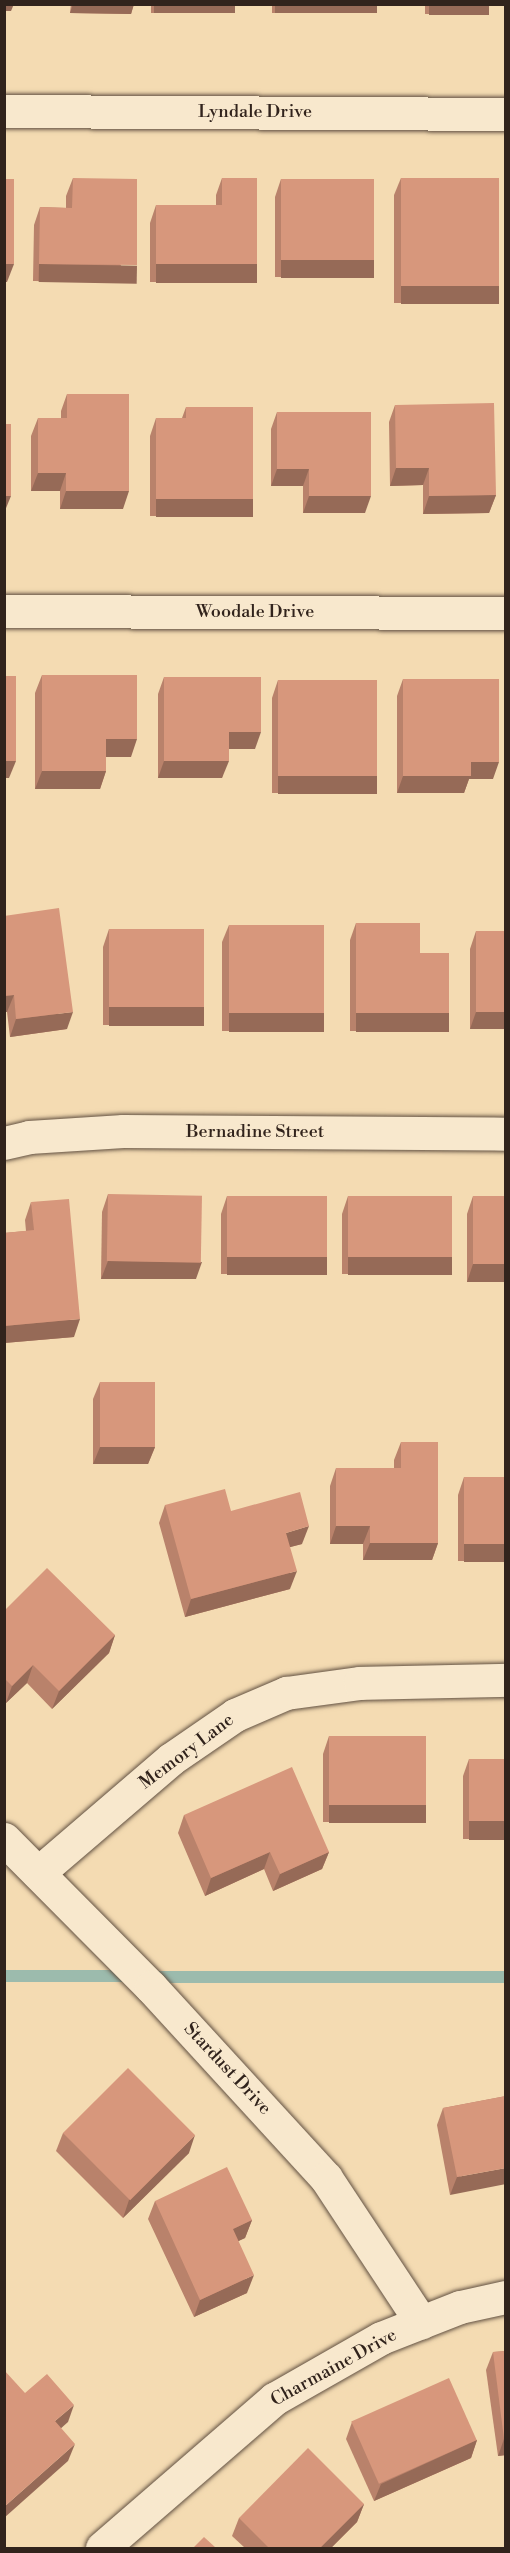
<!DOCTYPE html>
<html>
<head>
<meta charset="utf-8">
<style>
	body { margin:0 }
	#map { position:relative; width:510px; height:2553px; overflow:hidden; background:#f4dbb2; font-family:"Libre Bodoni",serif }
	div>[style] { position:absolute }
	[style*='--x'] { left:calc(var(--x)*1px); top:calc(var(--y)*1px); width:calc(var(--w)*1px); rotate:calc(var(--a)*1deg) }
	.stream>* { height:12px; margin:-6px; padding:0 6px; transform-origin:6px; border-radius:6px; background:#9cbbad }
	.roads { filter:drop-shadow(0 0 2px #625142) drop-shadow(0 0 2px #625142) }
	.minor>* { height:33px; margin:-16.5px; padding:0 16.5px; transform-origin:16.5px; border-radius:16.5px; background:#f8e8cd }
	.wall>* { inset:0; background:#b9826b; transform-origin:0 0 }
	.shaded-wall>* { inset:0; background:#966a57; transform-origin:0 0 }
	.building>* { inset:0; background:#d7977c; transform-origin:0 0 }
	span { translate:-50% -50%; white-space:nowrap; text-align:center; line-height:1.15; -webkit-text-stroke:6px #f8e8cd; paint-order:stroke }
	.street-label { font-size:18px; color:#31231c }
	.frame { position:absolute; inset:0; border:6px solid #31231c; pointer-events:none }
</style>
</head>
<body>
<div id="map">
	<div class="stream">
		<i style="--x:4;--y:1976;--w:128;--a:0"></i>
		<i style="--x:150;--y:1977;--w:356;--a:0"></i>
	</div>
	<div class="roads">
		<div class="minor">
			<i style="--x:4;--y:111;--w:502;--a:0.34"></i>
			<i style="--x:4;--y:611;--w:502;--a:0.23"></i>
			<i style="--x:4;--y:1143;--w:26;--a:-13"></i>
			<i style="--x:29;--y:1137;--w:94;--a:-3.7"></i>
			<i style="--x:123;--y:1131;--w:383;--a:0.4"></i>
			<i style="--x:4;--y:1839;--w:209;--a:45.2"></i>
			<i style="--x:151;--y:1987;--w:259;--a:47.5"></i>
			<i style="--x:326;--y:2178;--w:173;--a:56.6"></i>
			<i style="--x:38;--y:1873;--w:175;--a:-40.6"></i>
			<i style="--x:171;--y:1759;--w:78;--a:-34.5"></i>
			<i style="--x:235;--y:1715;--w:56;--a:-23.3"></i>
			<i style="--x:286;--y:1693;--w:75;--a:-7.7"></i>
			<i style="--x:360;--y:1683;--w:146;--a:-1.2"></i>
			<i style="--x:102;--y:2548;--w:228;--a:-40.9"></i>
			<i style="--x:274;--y:2399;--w:123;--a:-29.7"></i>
			<i style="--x:381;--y:2338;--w:85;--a:-21.4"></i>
			<i style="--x:460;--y:2307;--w:47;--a:-12.3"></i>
		</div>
	</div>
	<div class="wall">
		<i style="clip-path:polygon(71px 4px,134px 4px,131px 14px,70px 13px)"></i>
		<i style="left:151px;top:4px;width:84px;height:9px"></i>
		<i style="left:272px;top:4px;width:105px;height:9px"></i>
		<i style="left:425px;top:4px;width:64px;height:10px"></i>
		<i style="clip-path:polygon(73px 178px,130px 282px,33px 281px,34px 225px,40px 207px,66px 208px,66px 196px)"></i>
		<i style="clip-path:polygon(222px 178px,251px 282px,150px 282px,150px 223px,156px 205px,216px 205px,216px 195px)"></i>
		<i style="clip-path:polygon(401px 178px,493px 303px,394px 303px,394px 195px)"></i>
		<i style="clip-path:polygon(281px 179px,368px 277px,275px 277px,275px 197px)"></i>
		<i style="clip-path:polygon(67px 394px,123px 509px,60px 509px,60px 491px,31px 491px,31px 436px,38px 418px,61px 418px,61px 411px)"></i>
		<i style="clip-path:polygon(395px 405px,496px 495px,489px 513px,423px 514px,423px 485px,390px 486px,389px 422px)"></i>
		<i style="clip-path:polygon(186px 407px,246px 516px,150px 516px,150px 436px,156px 418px,182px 418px)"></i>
		<i style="clip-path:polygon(277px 412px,365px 513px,303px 513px,303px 486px,271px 486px,271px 429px)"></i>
		<i style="left:506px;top:435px;width:81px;height:2px;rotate:90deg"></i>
		<i style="clip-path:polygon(42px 675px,131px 757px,106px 757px,106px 771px,100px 789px,35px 789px,35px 693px)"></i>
		<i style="clip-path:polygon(164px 677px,255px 749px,229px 749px,222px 778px,158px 778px,158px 694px)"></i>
		<i style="clip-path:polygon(403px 679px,493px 779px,469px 779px,464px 793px,397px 793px,397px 696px)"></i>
		<i style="clip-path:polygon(278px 680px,370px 793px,272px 793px,272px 698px)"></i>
		<i style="clip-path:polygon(4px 916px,67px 1029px,10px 1037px,7px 1012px,4px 1012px)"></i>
		<i style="clip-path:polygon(356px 923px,420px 953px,449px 1013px,443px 1031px,350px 1031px,350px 940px)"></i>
		<i style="clip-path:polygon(229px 925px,318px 1031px,222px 1031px,222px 942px)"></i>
		<i style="clip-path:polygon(109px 929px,198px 1025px,103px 1025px,103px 947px)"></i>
		<i style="clip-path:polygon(476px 931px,506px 1029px,470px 1029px,470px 949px)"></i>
		<i style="clip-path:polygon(108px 1194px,196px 1279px,101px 1279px,102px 1212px)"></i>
		<i style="clip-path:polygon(227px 1196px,320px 1274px,221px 1274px,221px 1214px)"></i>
		<i style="clip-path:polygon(348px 1196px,452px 1257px,445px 1274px,342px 1274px,342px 1214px)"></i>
		<i style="clip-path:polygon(473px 1196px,506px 1282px,467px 1282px,467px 1214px)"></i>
		<i style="clip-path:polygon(31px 1202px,74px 1337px,4px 1343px,4px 1233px,26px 1231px,25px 1220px)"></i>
		<i style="clip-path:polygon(100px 1382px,155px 1447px,148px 1464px,93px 1464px,93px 1399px)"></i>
		<i style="clip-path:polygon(401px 1442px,438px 1543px,432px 1560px,363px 1560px,363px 1544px,330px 1544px,330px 1486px,336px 1468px,394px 1468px,394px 1460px)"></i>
		<i style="clip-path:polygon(464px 1477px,506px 1561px,458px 1561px,458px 1495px)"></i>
		<i style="clip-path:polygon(165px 1505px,231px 1511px,302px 1544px,290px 1547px,290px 1589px,185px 1617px,159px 1523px)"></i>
		<i style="clip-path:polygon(4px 1611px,115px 1635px,109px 1653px,52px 1709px,27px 1683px,6px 1703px,4px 1702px)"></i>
		<i style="clip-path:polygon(329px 1736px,426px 1805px,420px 1822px,323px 1822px,323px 1754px)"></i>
		<i style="clip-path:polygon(469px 1759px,506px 1839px,463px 1839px,463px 1776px)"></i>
		<i style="clip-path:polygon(184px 1815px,329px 1852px,322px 1869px,273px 1891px,264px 1869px,205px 1896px,178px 1833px)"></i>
		<i style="clip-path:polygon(506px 2096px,450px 2195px,437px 2125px,443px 2108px)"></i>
		<i style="clip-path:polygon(63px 2133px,189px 2153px,123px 2218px,56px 2151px)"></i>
		<i style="clip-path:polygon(155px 2201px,252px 2220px,245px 2238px,238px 2241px,247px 2293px,194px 2317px,148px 2219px)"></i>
		<i style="clip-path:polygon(506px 2351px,506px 2455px,498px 2456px,486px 2370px,493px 2352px)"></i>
		<i style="clip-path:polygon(352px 2422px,477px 2440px,471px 2458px,374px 2501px,346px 2439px)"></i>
		<i style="clip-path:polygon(364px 2504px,357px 2522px,331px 2548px,245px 2548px,232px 2536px,239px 2518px)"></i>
	</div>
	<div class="shaded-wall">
		<i style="clip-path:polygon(4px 4px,14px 4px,11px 11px,4px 11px)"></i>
		<i style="clip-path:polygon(73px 4px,134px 4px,131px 14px,70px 13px)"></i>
		<i style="left:154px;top:4px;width:81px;height:9px"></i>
		<i style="left:275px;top:4px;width:102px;height:9px"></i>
		<i style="left:429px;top:4px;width:60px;height:11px"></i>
		<i style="left:281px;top:260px;width:93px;height:18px"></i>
		<i style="clip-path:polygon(4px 264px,14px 264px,7px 282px,4px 282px)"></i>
		<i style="left:39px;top:264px;width:98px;height:18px;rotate:1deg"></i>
		<i style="left:156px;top:264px;width:101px;height:19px"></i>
		<i style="left:401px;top:286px;width:98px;height:18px"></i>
		<i style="clip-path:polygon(396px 468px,429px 468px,423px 485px,390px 486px)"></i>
		<i style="clip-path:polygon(277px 469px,309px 469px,303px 486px,271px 486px)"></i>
		<i style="clip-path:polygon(38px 473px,66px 473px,60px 491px,31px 491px)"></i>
		<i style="clip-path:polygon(66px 491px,129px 491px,123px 509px,60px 509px)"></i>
		<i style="clip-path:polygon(496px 495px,489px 513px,423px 514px,429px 496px)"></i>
		<i style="clip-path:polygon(4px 496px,11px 496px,4px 513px)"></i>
		<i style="clip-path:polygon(309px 496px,371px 496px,365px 513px,303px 513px)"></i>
		<i style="left:156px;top:499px;width:97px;height:18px"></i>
		<i style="clip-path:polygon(229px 732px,261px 732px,255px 749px,222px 749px)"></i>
		<i style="clip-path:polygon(106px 739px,137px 739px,131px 757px,100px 757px)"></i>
		<i style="clip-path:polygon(4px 761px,16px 761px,9px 778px,4px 778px)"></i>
		<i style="clip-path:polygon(164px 761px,229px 761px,222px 778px,158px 778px)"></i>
		<i style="clip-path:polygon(471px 762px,499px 762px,493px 779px,469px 779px,464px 793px,397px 793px,403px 776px)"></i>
		<i style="clip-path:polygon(42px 771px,106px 771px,100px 789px,35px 789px)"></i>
		<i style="left:278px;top:776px;width:99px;height:18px"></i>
		<i style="clip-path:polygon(14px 995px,7px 1012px,4px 1012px,4px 996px)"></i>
		<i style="left:109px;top:1007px;width:95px;height:19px"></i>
		<i style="clip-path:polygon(73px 1012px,67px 1029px,10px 1037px,16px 1019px)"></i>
		<i style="clip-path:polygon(476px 1012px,506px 1012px,506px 1029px,470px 1029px)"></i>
		<i style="left:229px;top:1013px;width:95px;height:19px"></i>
		<i style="left:356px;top:1013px;width:93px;height:19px"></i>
		<i style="left:227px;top:1257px;width:100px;height:18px"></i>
		<i style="left:348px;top:1257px;width:104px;height:18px"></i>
		<i style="clip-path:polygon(108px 1261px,202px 1262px,196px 1279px,101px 1279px)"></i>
		<i style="clip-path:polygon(473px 1264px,506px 1264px,506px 1282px,467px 1282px)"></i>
		<i style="clip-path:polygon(80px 1319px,74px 1337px,4px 1343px,4px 1326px)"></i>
		<i style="clip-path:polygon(100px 1447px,155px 1447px,148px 1464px,93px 1464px)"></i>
		<i style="clip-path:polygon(309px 1526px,302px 1544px,279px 1550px,286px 1533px)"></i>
		<i style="clip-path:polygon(336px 1526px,370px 1526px,363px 1544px,330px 1544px)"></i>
		<i style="clip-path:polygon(370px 1543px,438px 1543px,432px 1560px,363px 1560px)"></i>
		<i style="left:464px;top:1544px;width:42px;height:18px"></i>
		<i style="clip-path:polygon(297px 1571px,290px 1589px,185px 1617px,191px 1599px)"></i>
		<i style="clip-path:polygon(115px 1635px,109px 1653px,52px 1709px,59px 1691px)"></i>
		<i style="clip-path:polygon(33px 1665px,27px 1683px,6px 1703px,12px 1686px)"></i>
		<i style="left:329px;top:1805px;width:97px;height:18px"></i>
		<i style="left:469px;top:1821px;width:37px;height:19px"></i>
		<i style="clip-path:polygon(270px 1852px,264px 1869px,205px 1896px,211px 1878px)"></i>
		<i style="clip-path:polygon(329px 1852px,322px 1869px,273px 1891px,280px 1874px)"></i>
		<i style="clip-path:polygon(195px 2135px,189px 2153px,123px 2218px,129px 2200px)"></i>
		<i style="clip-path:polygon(506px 2168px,506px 2184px,450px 2195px,457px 2177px)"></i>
		<i style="clip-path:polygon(252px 2220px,245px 2238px,226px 2247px,233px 2229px)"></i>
		<i style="clip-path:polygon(254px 2275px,247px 2293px,194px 2317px,200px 2300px)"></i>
		<i style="clip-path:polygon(74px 2405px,68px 2422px,49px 2439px,55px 2421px)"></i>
		<i style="clip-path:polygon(506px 2438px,506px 2455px,498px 2456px,504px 2439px)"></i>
		<i style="clip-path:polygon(477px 2440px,471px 2458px,374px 2501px,381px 2484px)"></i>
		<i style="clip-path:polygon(75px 2444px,68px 2461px,4px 2518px,4px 2507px)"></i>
		<i style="clip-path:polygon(364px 2504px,357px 2522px,331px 2548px,320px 2548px)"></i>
	</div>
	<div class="building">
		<i style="clip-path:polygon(73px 178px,137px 179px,137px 265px,39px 264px,40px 207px,72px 208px)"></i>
		<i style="clip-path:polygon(222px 178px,257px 178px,257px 264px,156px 264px,156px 205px,222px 205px)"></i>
		<i style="left:401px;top:178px;width:98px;height:108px"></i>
		<i style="left:4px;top:179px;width:10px;height:85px"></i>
		<i style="left:281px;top:179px;width:93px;height:81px"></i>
		<i style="clip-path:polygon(67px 394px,129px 394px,129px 491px,66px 491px,66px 473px,38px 473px,38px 418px,67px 418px)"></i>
		<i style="clip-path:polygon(494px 403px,496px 495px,429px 496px,429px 468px,396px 468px,395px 405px)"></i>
		<i style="clip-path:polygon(186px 407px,253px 407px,253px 499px,156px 499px,156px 418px,186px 418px)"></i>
		<i style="clip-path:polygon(277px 412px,371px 412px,371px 496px,309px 496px,309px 469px,277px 469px)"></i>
		<i style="left:4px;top:424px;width:7px;height:72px"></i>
		<i style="clip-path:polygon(42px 675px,137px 675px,137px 739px,106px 739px,106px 771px,42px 771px)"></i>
		<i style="left:4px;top:676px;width:12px;height:85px"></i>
		<i style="clip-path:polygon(164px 677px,261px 677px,261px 732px,229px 732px,229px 761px,164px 761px)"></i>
		<i style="clip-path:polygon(403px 679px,499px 679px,499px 762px,471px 762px,471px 776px,403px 776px)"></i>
		<i style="left:278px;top:680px;width:99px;height:96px"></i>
		<i style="clip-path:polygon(59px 908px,73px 1012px,16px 1019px,14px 995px,4px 996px,4px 916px)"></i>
		<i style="clip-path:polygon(356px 923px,420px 923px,420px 953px,449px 953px,449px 1013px,356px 1013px)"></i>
		<i style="left:229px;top:925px;width:95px;height:88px"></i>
		<i style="left:109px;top:929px;width:95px;height:78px"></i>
		<i style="left:476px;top:931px;width:30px;height:81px"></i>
		<i style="left:108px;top:1194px;width:94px;height:67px;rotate:1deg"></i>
		<i style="left:227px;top:1196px;width:100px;height:61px"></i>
		<i style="left:348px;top:1196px;width:104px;height:61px"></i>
		<i style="left:473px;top:1196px;width:33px;height:68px"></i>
		<i style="clip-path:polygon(69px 1199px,80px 1319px,4px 1326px,4px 1233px,34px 1230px,31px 1202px)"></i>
		<i style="left:100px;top:1382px;width:55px;height:65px"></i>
		<i style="clip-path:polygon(401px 1442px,438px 1442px,438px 1543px,370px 1543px,370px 1526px,336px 1526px,336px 1468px,401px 1468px)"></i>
		<i style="left:464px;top:1477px;width:42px;height:67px"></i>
		<i style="clip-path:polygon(225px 1489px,231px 1511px,300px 1492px,309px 1526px,286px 1533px,297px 1571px,191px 1599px,165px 1505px)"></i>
		<i style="clip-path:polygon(47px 1568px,115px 1635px,59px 1691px,33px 1665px,12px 1686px,4px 1678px,4px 1611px)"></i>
		<i style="left:329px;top:1736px;width:97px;height:69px"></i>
		<i style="left:469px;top:1759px;width:37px;height:62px"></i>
		<i style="clip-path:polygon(292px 1767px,329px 1852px,280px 1874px,270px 1852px,211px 1878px,184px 1815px)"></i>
		<i style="left:128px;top:2068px;width:95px;height:92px;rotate:45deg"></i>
		<i style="clip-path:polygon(506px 2096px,506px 2168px,457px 2177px,443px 2108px)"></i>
		<i style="clip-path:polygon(227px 2167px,252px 2220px,233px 2229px,254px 2275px,200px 2300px,155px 2201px)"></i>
		<i style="clip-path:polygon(506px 2351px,506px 2438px,504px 2439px,493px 2352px)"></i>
		<i style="clip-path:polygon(4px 2370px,25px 2393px,47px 2374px,74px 2405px,55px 2421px,75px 2444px,4px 2507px)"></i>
		<i style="left:449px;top:2378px;width:68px;height:107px;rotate:66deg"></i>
		<i style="clip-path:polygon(308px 2448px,364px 2504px,320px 2548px,269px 2548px,239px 2518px)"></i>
		<i style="clip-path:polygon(204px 2537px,216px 2548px,193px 2548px)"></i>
	</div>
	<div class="street-label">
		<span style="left:255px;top:112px">Lyndale Drive</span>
		<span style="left:255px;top:612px">Woodale Drive</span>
		<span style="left:255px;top:1132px">Bernadine Street</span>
		<span style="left:187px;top:1752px;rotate:-37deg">Memory Lane</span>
		<span style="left:227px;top:2069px;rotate:47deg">Stardust Drive</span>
		<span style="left:334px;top:2368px;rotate:-29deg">Charmaine Drive</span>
	</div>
	<div class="frame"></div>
</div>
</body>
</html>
